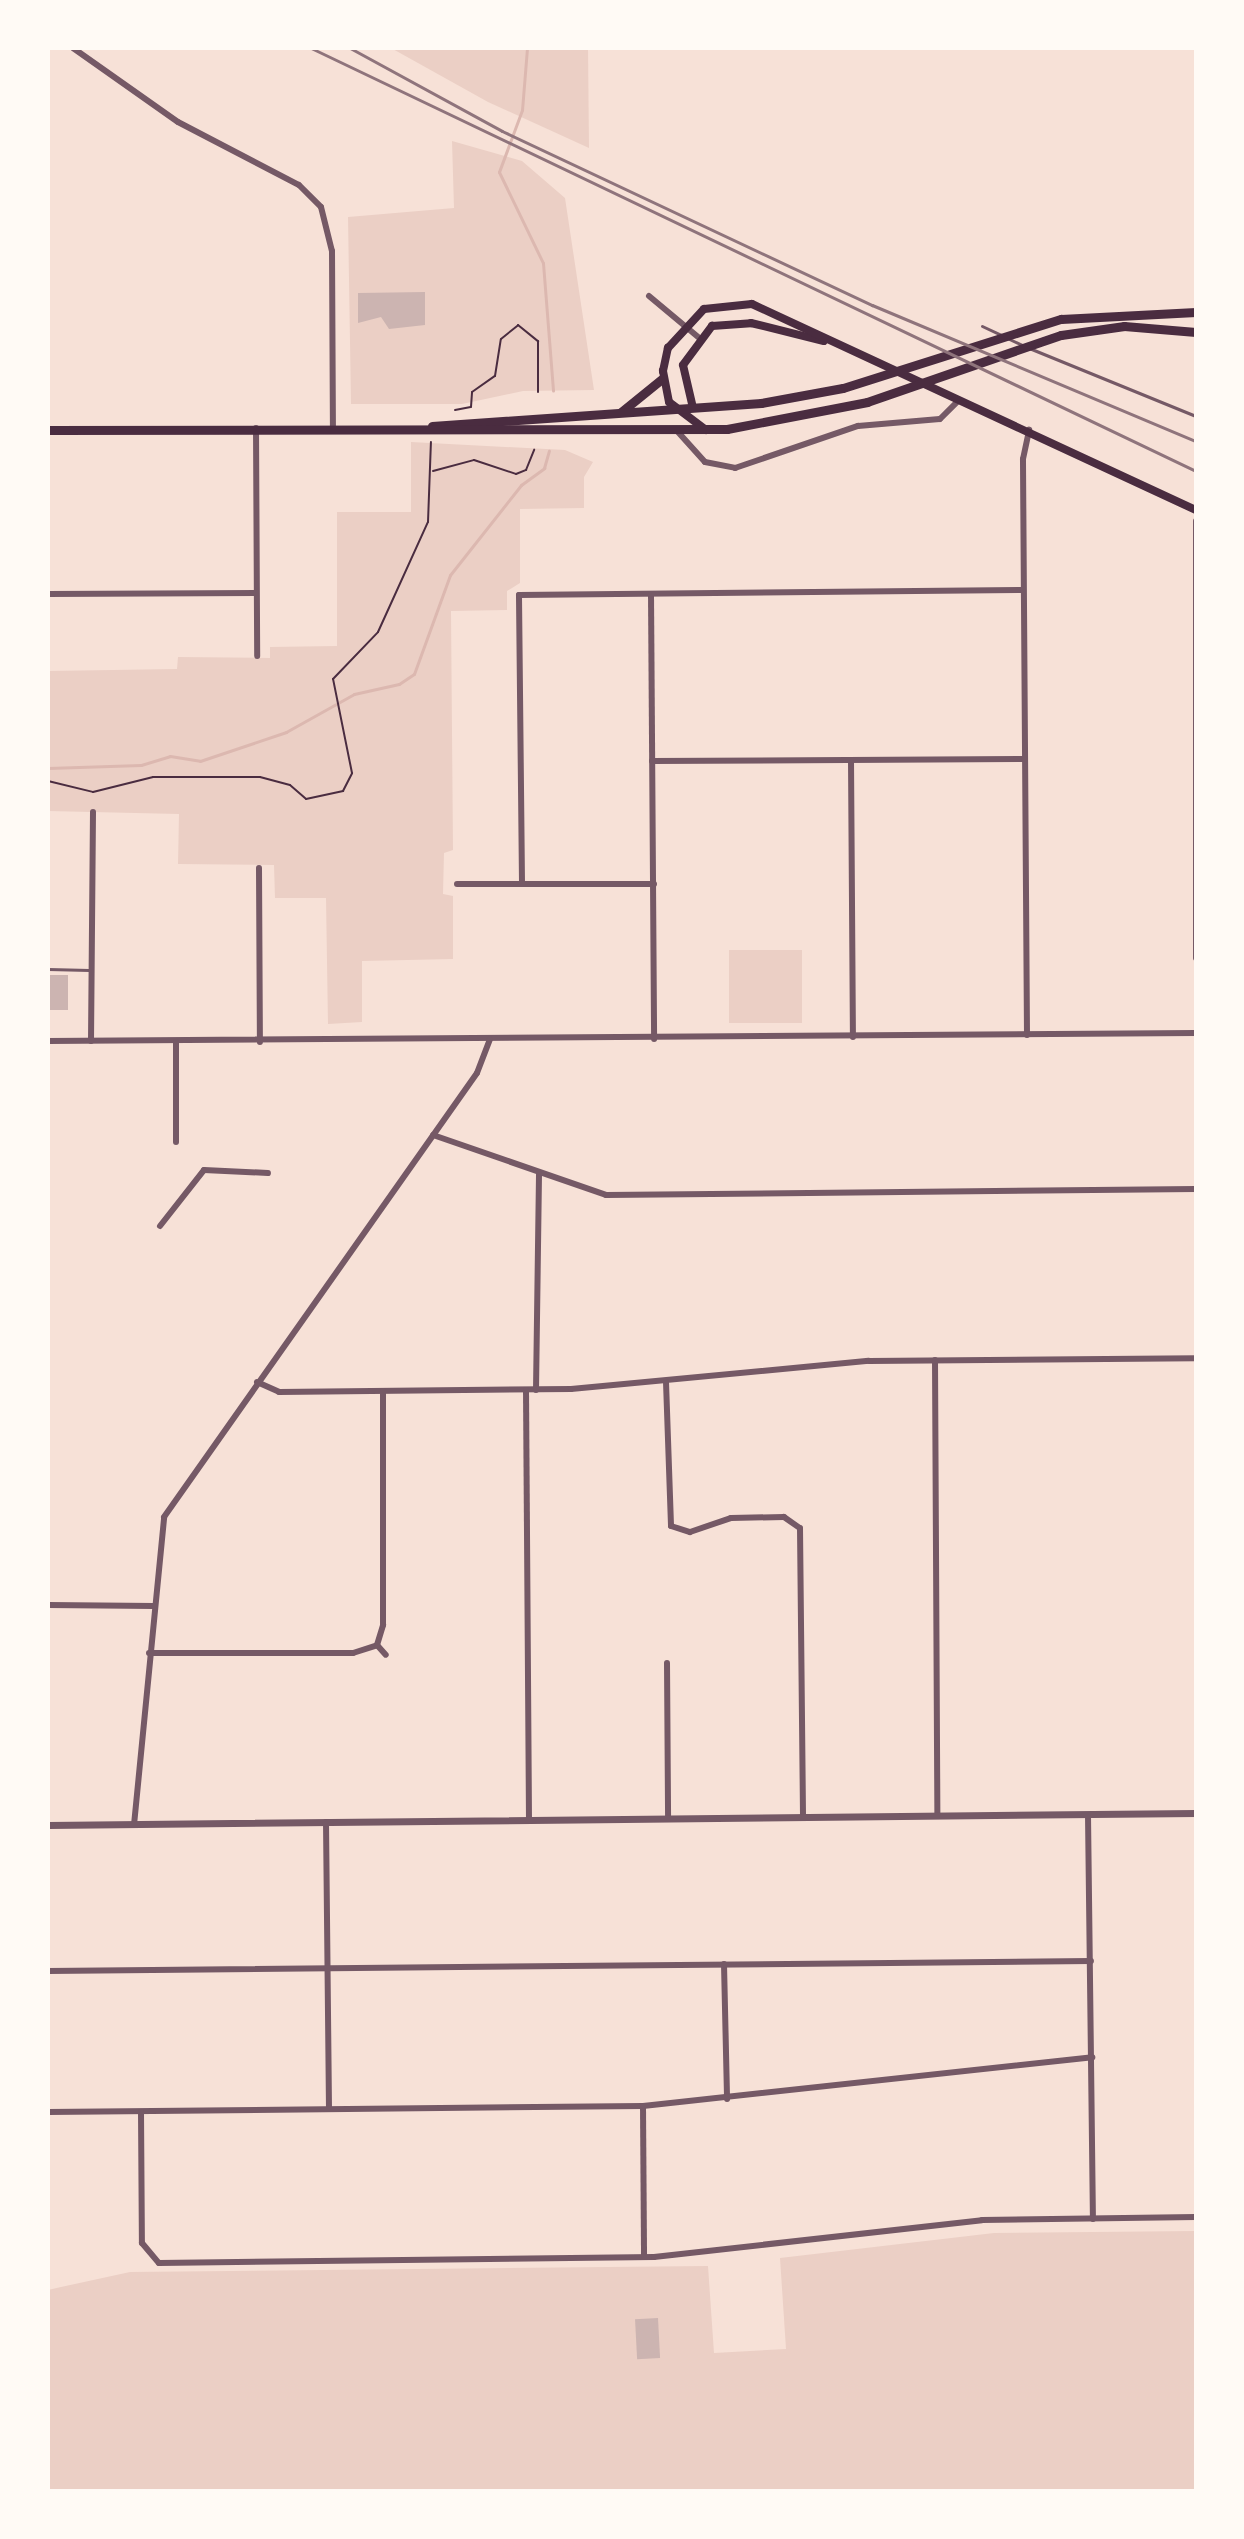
<!DOCTYPE html>
<html>
<head>
<meta charset="utf-8">
<style>
	body { margin:0 }
	#map { position:relative; width:1244px; height:2539px; overflow:hidden; background:#f7e1d7; font-family:Commissioner,sans-serif }
	div>[style] { position:absolute }
	[style*='--x'] { left:calc(var(--x)*1px); top:calc(var(--y)*1px); width:calc(var(--w)*1px); rotate:calc(var(--a)*1deg) }
	.green>* { inset:0; background:#ebcfc5; transform-origin:0 0 }
	.stream>* { height:3px; margin:-1.5px; padding:0 1.5px; transform-origin:1.5px; border-radius:1.5px; background:#dcb8b0 }
	.building>* { inset:0; background:#ccb4b1; transform-origin:0 0 }
	.path>* { height:2px; margin:-1px; padding:0 1px; transform-origin:1px; border-radius:1px; background:#4a2c40 }
	.service>* { height:3px; margin:-1.5px; padding:0 1.5px; transform-origin:1.5px; border-radius:1.5px; background:#755966 }
	.minor>* { height:6px; margin:-3px; padding:0 3px; transform-origin:3px; border-radius:3px; background:#755966 }
	.tertiary>* { height:7px; margin:-3.5px; padding:0 3.5px; transform-origin:3.5px; border-radius:3.5px; background:#755966 }
	.secondary>* { height:8px; margin:-4px; padding:0 4px; transform-origin:4px; border-radius:4px; background:#4a2c40 }
	.primary>* { height:9px; margin:-4.5px; padding:0 4.5px; transform-origin:4.5px; border-radius:4.5px; background:#4a2c40 }
	.rail>* { height:3px; margin:-1.5px; padding:0 1.5px; transform-origin:1.5px; border-radius:1.5px; background:#8f747c }
	span { translate:-50% -50%; white-space:nowrap; text-align:center; line-height:1.15; -webkit-text-stroke:8px #fffaf5; paint-order:stroke }
	.frame { position:absolute; inset:0; border:50px solid #fffaf5; pointer-events:none }
</style>
</head>
<body>
<div id="map">
	<div class="green">
		<i style="clip-path:polygon(391px 48px,588px 48px,589px 148px,488px 102px)"></i>
		<i style="clip-path:polygon(452px 141px,522px 161px,565px 198px,594px 390px,523px 391px,462px 404px,351px 404px,348px 217px,454px 208px)"></i>
		<i style="clip-path:polygon(411px 442px,565px 450px,593px 462px,584px 477px,584px 508px,520px 509px,520px 583px,507px 591px,507px 610px,451px 611px,453px 850px,444px 853px,443px 894px,453px 896px,453px 959px,362px 961px,362px 1022px,328px 1024px,326px 898px,275px 898px,274px 865px,178px 864px,179px 814px,48px 811px,48px 671px,177px 669px,178px 657px,270px 658px,270px 647px,337px 646px,337px 512px,411px 512px)"></i>
		<i style="left:729px;top:950px;width:73px;height:73px"></i>
		<i style="clip-path:polygon(1196px 2231px,1196px 2491px,48px 2491px,48px 2290px,61px 2287px,130px 2272px,708px 2266px,714px 2353px,786px 2349px,780px 2258px,994px 2233px)"></i>
	</div>
	<div class="stream">
		<i style="--x:527;--y:48;--w:62;--a:94.6"></i>
		<i style="--x:522;--y:110;--w:66;--a:110.4"></i>
		<i style="--x:499;--y:172;--w:101;--a:64.2"></i>
		<i style="--x:543;--y:263;--w:128;--a:85.5"></i>
		<i style="--x:48;--y:768;--w:93;--a:-1.8"></i>
		<i style="--x:141;--y:765;--w:30;--a:-17"></i>
		<i style="--x:170;--y:756;--w:30;--a:9"></i>
		<i style="--x:200;--y:761;--w:91;--a:-18.6"></i>
		<i style="--x:286;--y:732;--w:78;--a:-29.2"></i>
		<i style="--x:354;--y:694;--w:46;--a:-12.5"></i>
		<i style="--x:399;--y:684;--w:18;--a:-34"></i>
		<i style="--x:414;--y:674;--w:105;--a:-70"></i>
		<i style="--x:450;--y:575;--w:115;--a:-51.7"></i>
		<i style="--x:521;--y:485;--w:29;--a:-36"></i>
		<i style="--x:544;--y:468;--w:18;--a:-74"></i>
	</div>
	<div class="building">
		<i style="clip-path:polygon(425px 292px,425px 325px,389px 329px,381px 317px,358px 323px,358px 293px)"></i>
		<i style="left:48px;top:975px;width:20px;height:35px"></i>
		<i style="left:658px;top:2318px;width:40px;height:23px;rotate:87deg"></i>
	</div>
	<div class="path">
		<i style="--x:455;--y:410;--w:16;--a:-11"></i>
		<i style="--x:471;--y:407;--w:15;--a:-86"></i>
		<i style="--x:472;--y:392;--w:28;--a:-35"></i>
		<i style="--x:495;--y:376;--w:37;--a:-81"></i>
		<i style="--x:501;--y:339;--w:22;--a:-39"></i>
		<i style="--x:518;--y:325;--w:26;--a:39"></i>
		<i style="--x:538;--y:341;--w:51;--a:90"></i>
		<i style="--x:433;--y:471;--w:42;--a:-15"></i>
		<i style="--x:474;--y:460;--w:44;--a:18.4"></i>
		<i style="--x:516;--y:474;--w:11;--a:-22"></i>
		<i style="--x:526;--y:470;--w:22;--a:-68"></i>
		<i style="--x:48;--y:781;--w:46;--a:13.7"></i>
		<i style="--x:93;--y:792;--w:62;--a:-14"></i>
		<i style="--x:153;--y:777;--w:107;--a:0"></i>
		<i style="--x:260;--y:777;--w:31;--a:15"></i>
		<i style="--x:290;--y:785;--w:21;--a:41"></i>
		<i style="--x:306;--y:799;--w:38;--a:-12"></i>
		<i style="--x:343;--y:791;--w:20;--a:-63"></i>
		<i style="--x:352;--y:773;--w:96;--a:-101.4"></i>
		<i style="--x:333;--y:679;--w:65;--a:-46.2"></i>
		<i style="--x:378;--y:632;--w:121;--a:-65.6"></i>
		<i style="--x:428;--y:522;--w:80;--a:-87.9"></i>
	</div>
	<div class="service">
		<i style="--x:982;--y:326;--w:21;--a:25"></i>
		<i style="--x:1007;--y:338;--w:17;--a:25"></i>
		<i style="--x:1029;--y:348;--w:180;--a:22.2"></i>
		<i style="--x:48;--y:969;--w:41;--a:1.4"></i>
	</div>
	<div class="minor">
		<i style="--x:73;--y:48;--w:128;--a:35.2"></i>
		<i style="--x:178;--y:122;--w:136;--a:27.5"></i>
		<i style="--x:299;--y:185;--w:31;--a:45"></i>
		<i style="--x:321;--y:207;--w:45;--a:76"></i>
		<i style="--x:332;--y:251;--w:177;--a:89.7"></i>
		<i style="--x:649;--y:296;--w:64;--a:39.9"></i>
		<i style="--x:256;--y:428;--w:228;--a:89.7"></i>
		<i style="--x:678;--y:432;--w:40;--a:48"></i>
		<i style="--x:705;--y:462;--w:31;--a:11"></i>
		<i style="--x:735;--y:468;--w:130;--a:-18.9"></i>
		<i style="--x:858;--y:426;--w:82;--a:-4.9"></i>
		<i style="--x:940;--y:419;--w:25;--a:-45"></i>
		<i style="--x:1196;--y:521;--w:437;--a:90"></i>
		<i style="--x:48;--y:594;--w:208;--a:-0.3"></i>
		<i style="--x:651;--y:594;--w:445;--a:89.6"></i>
		<i style="--x:851;--y:760;--w:277;--a:89.6"></i>
		<i style="--x:652;--y:761;--w:373;--a:-0.3"></i>
		<i style="--x:259;--y:868;--w:174;--a:89.7"></i>
		<i style="--x:522;--y:883;--w:288;--a:-90.6"></i>
		<i style="--x:519;--y:595;--w:504;--a:-0.57"></i>
		<i style="--x:457;--y:884;--w:197;--a:0"></i>
		<i style="--x:1027;--y:1035;--w:576;--a:-90.4"></i>
		<i style="--x:1023;--y:459;--w:30;--a:-78"></i>
		<i style="--x:48;--y:1041;--w:1148;--a:-0.4"></i>
		<i style="--x:91;--y:1041;--w:229;--a:-89.5"></i>
		<i style="--x:176;--y:1042;--w:100;--a:90"></i>
		<i style="--x:433;--y:1135;--w:183;--a:19.1"></i>
		<i style="--x:606;--y:1195;--w:590;--a:-0.58"></i>
		<i style="--x:160;--y:1226;--w:71;--a:-51.8"></i>
		<i style="--x:204;--y:1170;--w:64;--a:2.7"></i>
		<i style="--x:935;--y:1360;--w:456;--a:89.7"></i>
		<i style="--x:257;--y:1382;--w:24;--a:24"></i>
		<i style="--x:279;--y:1392;--w:292;--a:-0.6"></i>
		<i style="--x:571;--y:1389;--w:299;--a:-5.4"></i>
		<i style="--x:869;--y:1361;--w:327;--a:-0.5"></i>
		<i style="--x:666;--y:1382;--w:144;--a:88"></i>
		<i style="--x:671;--y:1526;--w:20;--a:18"></i>
		<i style="--x:690;--y:1532;--w:43;--a:-18.9"></i>
		<i style="--x:731;--y:1518;--w:53;--a:-1.1"></i>
		<i style="--x:784;--y:1517;--w:19;--a:35"></i>
		<i style="--x:800;--y:1528;--w:290;--a:89.4"></i>
		<i style="--x:526;--y:1390;--w:430;--a:89.6"></i>
		<i style="--x:536;--y:1390;--w:216;--a:-89.2"></i>
		<i style="--x:48;--y:1605;--w:106;--a:0.5"></i>
		<i style="--x:377;--y:1645;--w:13;--a:48"></i>
		<i style="--x:149;--y:1653;--w:204;--a:0"></i>
		<i style="--x:353;--y:1653;--w:25;--a:-18"></i>
		<i style="--x:377;--y:1645;--w:21;--a:-73"></i>
		<i style="--x:383;--y:1625;--w:234;--a:-90"></i>
		<i style="--x:667;--y:1663;--w:156;--a:89.6"></i>
		<i style="--x:1088;--y:1815;--w:404;--a:89.3"></i>
		<i style="--x:326;--y:1822;--w:287;--a:89.4"></i>
		<i style="--x:134;--y:1825;--w:309;--a:-84.4"></i>
		<i style="--x:164;--y:1517;--w:543;--a:-54.82"></i>
		<i style="--x:477;--y:1073;--w:36;--a:-69"></i>
		<i style="--x:724;--y:1964;--w:135;--a:88.7"></i>
		<i style="--x:48;--y:1971;--w:1043;--a:-0.55"></i>
		<i style="--x:643;--y:2106;--w:151;--a:89.6"></i>
		<i style="--x:48;--y:2112;--w:595;--a:-0.58"></i>
		<i style="--x:643;--y:2106;--w:452;--a:-6.2"></i>
		<i style="--x:141;--y:2112;--w:131;--a:89.6"></i>
		<i style="--x:142;--y:2243;--w:26;--a:50"></i>
		<i style="--x:159;--y:2263;--w:495;--a:-0.7"></i>
		<i style="--x:654;--y:2257;--w:330;--a:-6.4"></i>
		<i style="--x:982;--y:2220;--w:214;--a:-0.8"></i>
	</div>
	<div class="tertiary">
		<i style="--x:48;--y:1825;--w:1148;--a:-0.6"></i>
	</div>
	<div class="secondary">
		<i style="--x:693;--y:408;--w:44;--a:-103.1"></i>
		<i style="--x:683;--y:365;--w:49;--a:-53.4"></i>
		<i style="--x:712;--y:326;--w:39;--a:-4"></i>
		<i style="--x:751;--y:323;--w:75;--a:13.9"></i>
		<i style="--x:706;--y:430;--w:46;--a:-142.9"></i>
		<i style="--x:669;--y:402;--w:32;--a:-101"></i>
		<i style="--x:663;--y:371;--w:24;--a:-78"></i>
		<i style="--x:668;--y:348;--w:53;--a:-47.3"></i>
		<i style="--x:704;--y:309;--w:48;--a:-5.9"></i>
		<i style="--x:752;--y:304;--w:489;--a:24.9"></i>
	</div>
	<div class="primary">
		<i style="--x:621;--y:412;--w:54;--a:-39"></i>
		<i style="--x:432;--y:426;--w:330;--a:-4"></i>
		<i style="--x:761;--y:403;--w:83;--a:-10.4"></i>
		<i style="--x:843;--y:388;--w:229;--a:-17.6"></i>
		<i style="--x:1061;--y:319;--w:135;--a:-3"></i>
		<i style="--x:48;--y:430;--w:679;--a:-0.08"></i>
		<i style="--x:727;--y:429;--w:143;--a:-10.9"></i>
		<i style="--x:867;--y:402;--w:205;--a:-19.1"></i>
		<i style="--x:1061;--y:335;--w:64;--a:-8.1"></i>
		<i style="--x:1124;--y:326;--w:72;--a:4.8"></i>
	</div>
	<div class="rail">
		<i style="--x:311;--y:48;--w:981;--a:25.55"></i>
		<i style="--x:350;--y:48;--w:173;--a:28.6"></i>
		<i style="--x:502;--y:131;--w:409;--a:25.2"></i>
		<i style="--x:872;--y:305;--w:351;--a:22.8"></i>
	</div>
	<div class="frame"></div>
</div>
</body>
</html>
